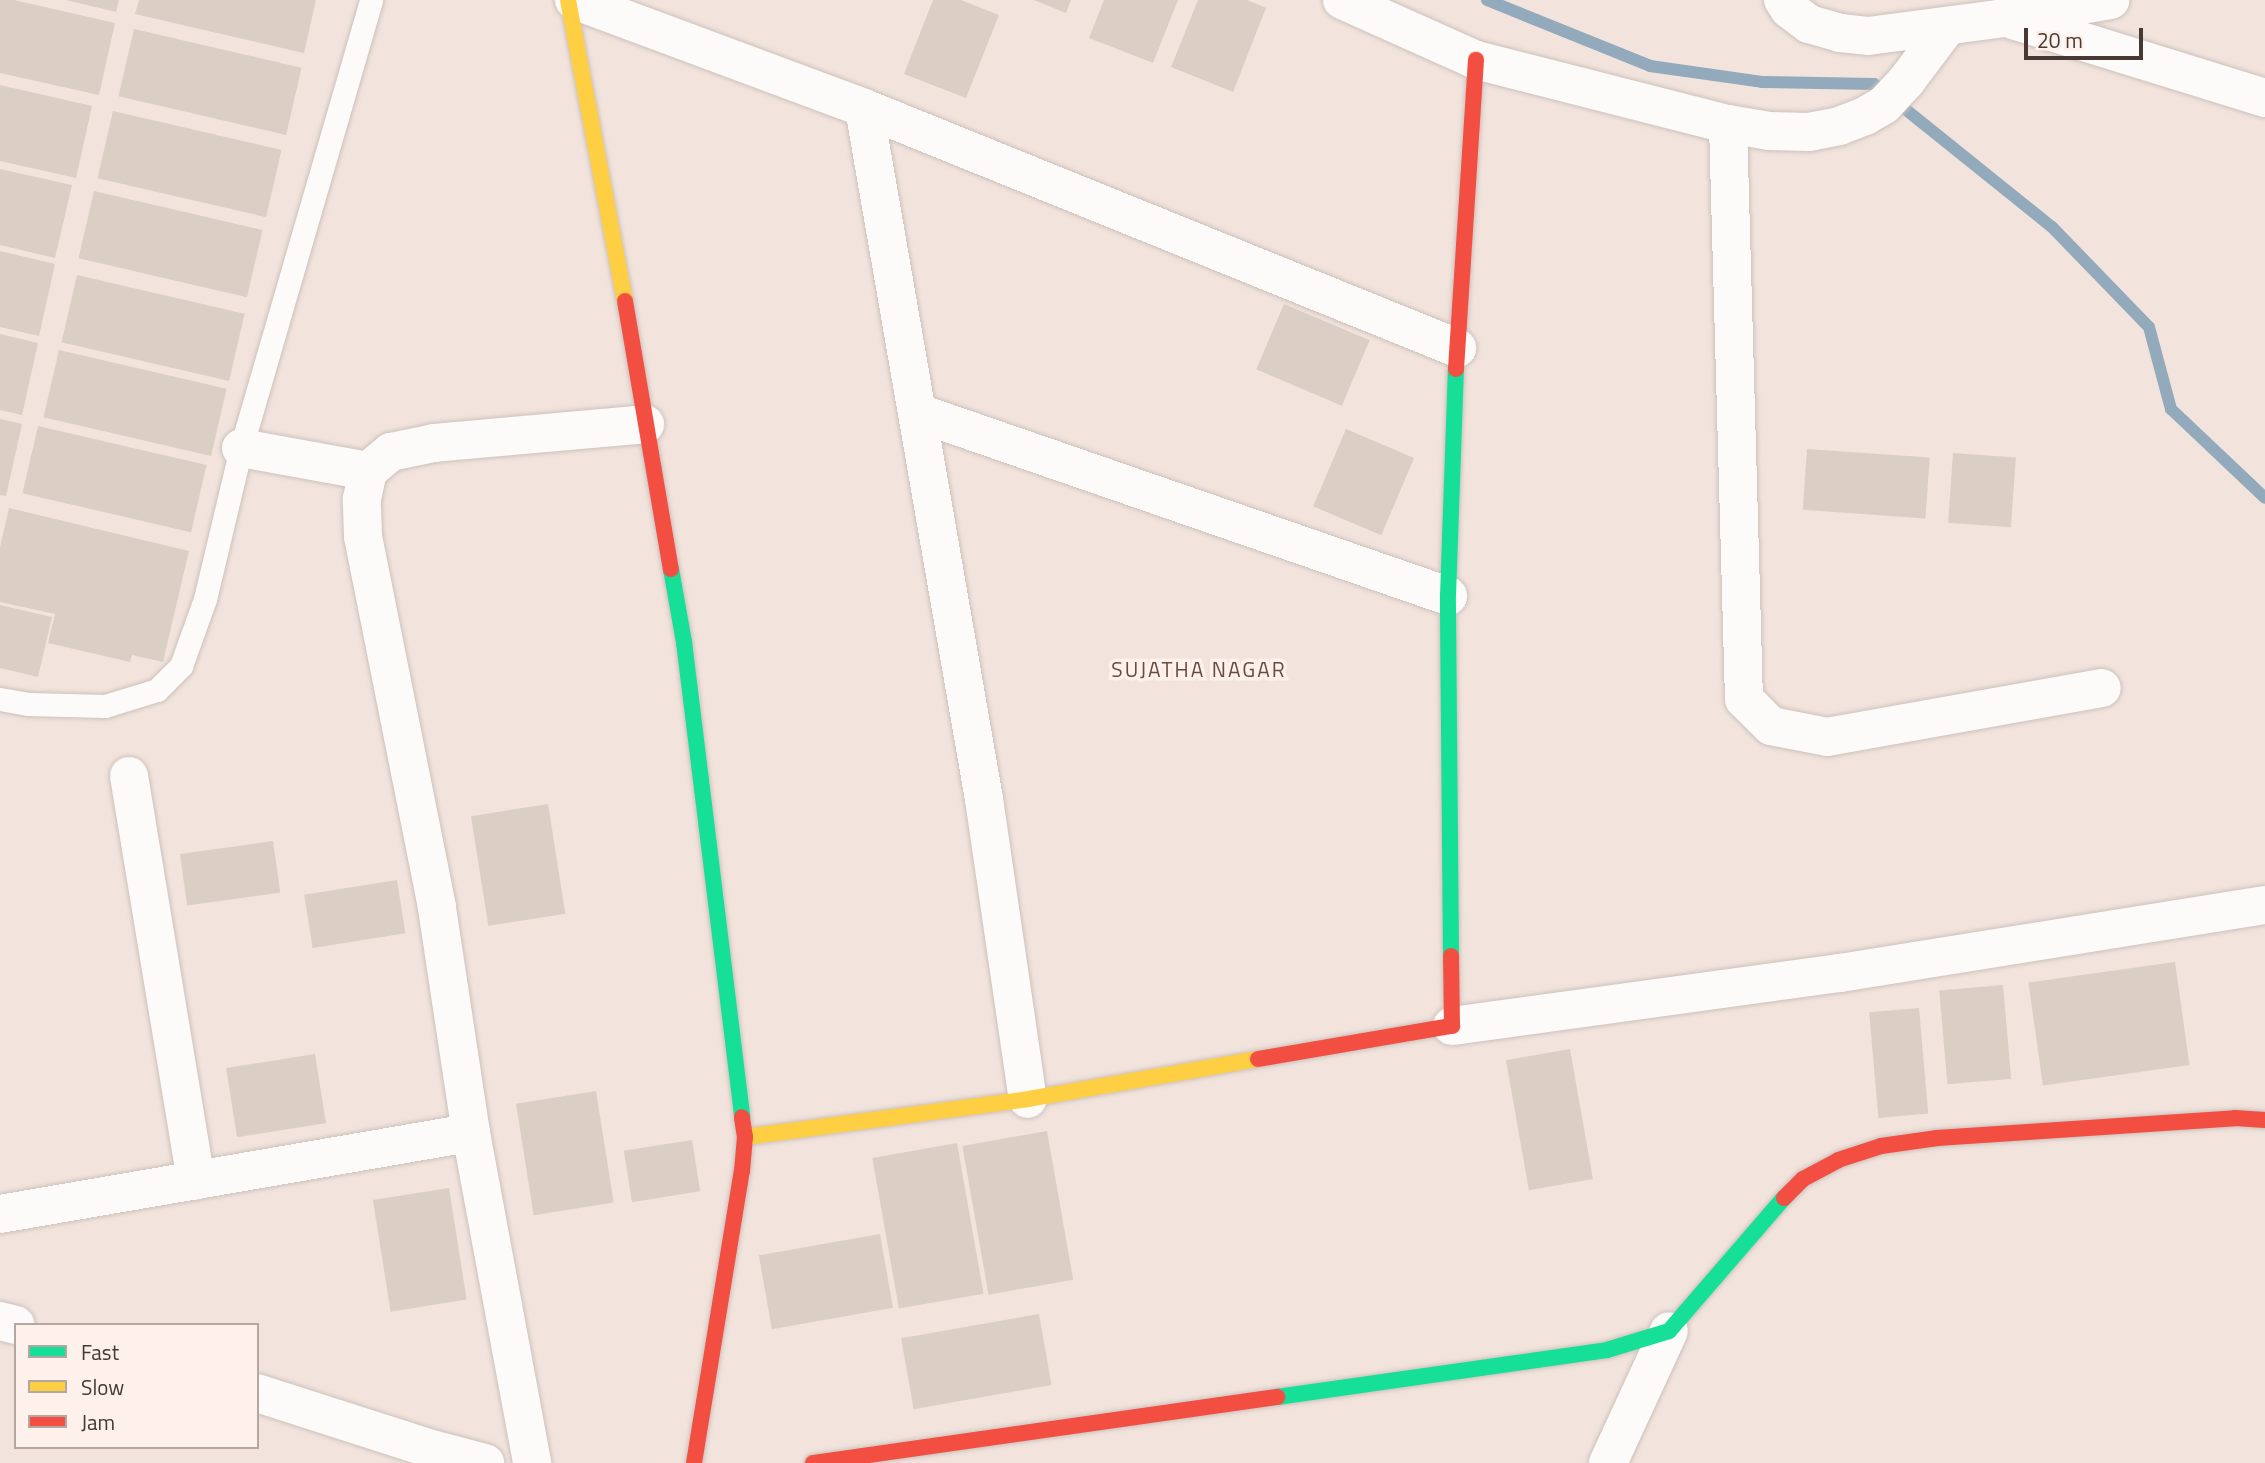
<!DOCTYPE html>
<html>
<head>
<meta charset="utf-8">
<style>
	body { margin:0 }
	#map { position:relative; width:2265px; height:1463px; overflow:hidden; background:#f2e4dd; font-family:"Titillium Web",sans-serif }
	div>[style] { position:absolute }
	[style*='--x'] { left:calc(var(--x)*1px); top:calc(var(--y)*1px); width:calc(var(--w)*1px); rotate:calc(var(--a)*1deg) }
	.stream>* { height:12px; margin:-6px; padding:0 6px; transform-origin:6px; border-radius:6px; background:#92aabb }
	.building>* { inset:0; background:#dbcec5; transform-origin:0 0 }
	.roads { filter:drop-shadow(0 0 2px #cdc1bb) drop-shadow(0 0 2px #cdc1bb) }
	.lane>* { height:23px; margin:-11.5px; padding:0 11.5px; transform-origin:11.5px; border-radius:11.5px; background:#fdfbfa }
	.street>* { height:38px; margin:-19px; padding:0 19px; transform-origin:19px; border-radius:19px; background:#fdfbfa }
	.fast>* { height:16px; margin:-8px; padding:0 8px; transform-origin:8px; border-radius:8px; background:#16e098 }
	.slow>* { height:16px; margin:-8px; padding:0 8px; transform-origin:8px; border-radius:8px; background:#ffcf43 }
	.jam>* { height:16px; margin:-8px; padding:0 8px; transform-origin:8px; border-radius:8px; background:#f24e42 }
	span { translate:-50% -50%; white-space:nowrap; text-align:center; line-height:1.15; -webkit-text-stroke:7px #fef0eb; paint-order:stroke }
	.neighbourhood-label { font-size:21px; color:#674c40; letter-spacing:2px }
	.legend { position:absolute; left:14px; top:1323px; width:245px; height:126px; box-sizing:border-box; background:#fef0eb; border:2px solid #b4a7a2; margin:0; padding:9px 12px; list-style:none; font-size:21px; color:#463934 }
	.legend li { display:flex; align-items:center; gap:14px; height:35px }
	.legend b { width:35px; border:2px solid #b4a7a2 }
	.scale { position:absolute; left:2024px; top:28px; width:119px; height:32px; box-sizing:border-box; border:4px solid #463934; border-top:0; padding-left:9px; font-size:21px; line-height:24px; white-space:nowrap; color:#463934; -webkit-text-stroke:5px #fef0eb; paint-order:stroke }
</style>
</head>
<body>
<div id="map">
	<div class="stream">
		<i style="--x:1487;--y:0;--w:176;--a:22"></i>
		<i style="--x:1650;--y:66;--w:113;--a:8.1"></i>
		<i style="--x:1762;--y:82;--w:112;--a:1"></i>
		<i style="--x:1874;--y:84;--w:228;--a:38.8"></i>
		<i style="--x:2052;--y:227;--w:139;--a:45.9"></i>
		<i style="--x:2149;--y:327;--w:85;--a:75"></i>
		<i style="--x:2171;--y:409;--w:129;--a:43.4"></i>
	</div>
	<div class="building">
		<i style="clip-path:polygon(0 0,14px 0,115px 23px,99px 95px,0 73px)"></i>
		<i style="clip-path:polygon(66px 0,119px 0,116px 12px)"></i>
		<i style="clip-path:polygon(139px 0,316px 0,304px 53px,135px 14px)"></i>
		<i style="clip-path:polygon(933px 0,961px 0,999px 15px,966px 98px,904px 74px)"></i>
		<i style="clip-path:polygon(1034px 0,1071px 0,1066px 13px)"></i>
		<i style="clip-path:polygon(1104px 0,1178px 0,1153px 63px,1089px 38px)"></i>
		<i style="clip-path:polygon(1198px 0,1247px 0,1266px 8px,1233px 92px,1171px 67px)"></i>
		<i style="left:134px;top:29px;width:172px;height:69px;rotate:13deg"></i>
		<i style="clip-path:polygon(0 85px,92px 106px,76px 178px,0 161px)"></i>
		<i style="left:113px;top:111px;width:173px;height:69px;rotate:13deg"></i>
		<i style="clip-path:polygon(0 169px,72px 185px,55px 258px,0 245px)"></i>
		<i style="left:94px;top:191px;width:173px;height:69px;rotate:13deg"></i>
		<i style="clip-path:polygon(0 251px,55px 264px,39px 336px,0 327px)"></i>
		<i style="left:77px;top:275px;width:172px;height:69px;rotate:13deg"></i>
		<i style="left:1284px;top:304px;width:93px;height:71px;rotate:23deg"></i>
		<i style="clip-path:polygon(0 334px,38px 343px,22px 415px,0 410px)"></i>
		<i style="left:59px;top:350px;width:172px;height:69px;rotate:13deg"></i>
		<i style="clip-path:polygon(0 419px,22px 424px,6px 496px,0 495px)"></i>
		<i style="left:38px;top:426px;width:173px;height:69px;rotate:13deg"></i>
		<i style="left:1346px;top:429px;width:74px;height:84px;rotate:23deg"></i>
		<i style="left:1807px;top:449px;width:123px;height:61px;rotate:4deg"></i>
		<i style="left:1953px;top:453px;width:63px;height:70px;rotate:4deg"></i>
		<i style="clip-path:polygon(9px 508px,189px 551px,163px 662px,132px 655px,130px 662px,48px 643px,55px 614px,0 602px,0 547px)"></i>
		<i style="clip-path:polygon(0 605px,52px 617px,38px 677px,0 668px)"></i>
		<i style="left:548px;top:804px;width:111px;height:78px;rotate:81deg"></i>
		<i style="left:273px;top:841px;width:52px;height:94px;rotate:82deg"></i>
		<i style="left:397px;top:880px;width:54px;height:94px;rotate:81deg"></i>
		<i style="left:2175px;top:962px;width:104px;height:148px;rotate:82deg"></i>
		<i style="left:2003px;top:985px;width:94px;height:64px;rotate:85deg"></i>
		<i style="left:1919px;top:1008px;width:106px;height:50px;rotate:85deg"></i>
		<i style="left:1570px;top:1049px;width:132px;height:65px;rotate:80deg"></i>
		<i style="left:315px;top:1054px;width:70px;height:90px;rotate:81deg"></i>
		<i style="left:596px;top:1091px;width:113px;height:81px;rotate:81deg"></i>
		<i style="left:1047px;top:1131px;width:151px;height:86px;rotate:80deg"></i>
		<i style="left:692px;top:1140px;width:52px;height:69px;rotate:81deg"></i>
		<i style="left:957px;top:1143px;width:153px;height:86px;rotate:80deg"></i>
		<i style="left:449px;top:1188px;width:113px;height:77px;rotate:81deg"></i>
		<i style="left:880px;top:1234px;width:75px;height:123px;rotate:80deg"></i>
		<i style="left:1039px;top:1314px;width:72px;height:140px;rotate:80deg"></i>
	</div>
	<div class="roads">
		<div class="lane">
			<i style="--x:0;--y:699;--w:28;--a:10"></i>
			<i style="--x:28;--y:704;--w:77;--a:1.5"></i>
			<i style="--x:105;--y:706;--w:54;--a:-17.1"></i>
			<i style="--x:157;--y:690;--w:34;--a:-45"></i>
			<i style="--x:181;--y:666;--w:71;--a:-70.3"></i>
			<i style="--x:205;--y:599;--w:155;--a:-76.6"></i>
			<i style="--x:241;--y:448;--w:466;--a:-73.8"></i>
		</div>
		<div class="street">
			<i style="--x:574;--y:0;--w:309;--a:20.4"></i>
			<i style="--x:864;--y:108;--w:640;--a:22.03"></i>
			<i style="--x:1342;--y:0;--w:147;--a:24.1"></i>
			<i style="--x:1476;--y:60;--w:260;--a:14.3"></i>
			<i style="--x:1728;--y:124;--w:42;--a:9.7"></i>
			<i style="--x:1769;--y:131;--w:40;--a:1.4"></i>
			<i style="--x:1809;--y:132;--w:31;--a:-11"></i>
			<i style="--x:1839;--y:126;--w:28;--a:-21"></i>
			<i style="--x:1865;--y:116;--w:22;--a:-30"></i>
			<i style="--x:1884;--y:105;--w:34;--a:-47"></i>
			<i style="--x:1907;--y:80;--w:66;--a:-53"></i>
			<i style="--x:1783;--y:0;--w:11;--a:56"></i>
			<i style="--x:1789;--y:9;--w:25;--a:37"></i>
			<i style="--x:1809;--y:24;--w:32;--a:16"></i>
			<i style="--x:1840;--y:33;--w:28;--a:6"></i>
			<i style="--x:1868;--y:36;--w:138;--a:-7.5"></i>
			<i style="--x:2005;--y:18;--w:107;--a:-9.7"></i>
			<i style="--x:2013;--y:20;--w:264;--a:17.2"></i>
			<i style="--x:864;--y:108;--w:701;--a:80.15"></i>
			<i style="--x:984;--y:799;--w:303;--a:81.7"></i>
			<i style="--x:1728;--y:124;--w:575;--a:88.41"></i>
			<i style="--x:1744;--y:699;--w:38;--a:45"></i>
			<i style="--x:1771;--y:726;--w:57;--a:11.1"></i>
			<i style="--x:1827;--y:737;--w:279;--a:-10.1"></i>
			<i style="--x:919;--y:413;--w:560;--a:19.08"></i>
			<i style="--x:241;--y:448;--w:129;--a:10.3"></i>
			<i style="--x:129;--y:776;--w:410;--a:80.6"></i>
			<i style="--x:1452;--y:1026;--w:392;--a:-7.8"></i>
			<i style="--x:1840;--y:973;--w:430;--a:-9.1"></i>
			<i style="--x:471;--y:1133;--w:336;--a:79.5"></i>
			<i style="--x:0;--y:1214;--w:478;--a:-9.8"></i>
			<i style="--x:471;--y:1133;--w:229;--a:-98.6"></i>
			<i style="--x:437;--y:907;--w:378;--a:-101.3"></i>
			<i style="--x:363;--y:536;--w:37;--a:-92"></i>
			<i style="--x:362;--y:499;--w:29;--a:-78"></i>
			<i style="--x:368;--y:471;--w:30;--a:-40"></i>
			<i style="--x:391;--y:452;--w:44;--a:-11.8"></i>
			<i style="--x:434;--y:443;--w:212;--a:-5.1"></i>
			<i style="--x:0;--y:1321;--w:16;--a:14"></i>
			<i style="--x:257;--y:1393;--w:187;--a:17.8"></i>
			<i style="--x:435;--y:1450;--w:52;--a:14.6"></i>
			<i style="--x:1608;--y:1463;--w:145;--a:-65.2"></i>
		</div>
		<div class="fast">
			<i style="--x:671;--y:569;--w:74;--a:79.9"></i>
			<i style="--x:684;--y:642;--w:479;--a:83"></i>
			<i style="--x:1451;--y:956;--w:360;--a:-90.5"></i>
			<i style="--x:1448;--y:596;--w:227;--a:-88"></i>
			<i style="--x:1277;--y:1397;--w:333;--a:-8.1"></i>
			<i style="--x:1607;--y:1350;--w:65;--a:-17"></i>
			<i style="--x:1669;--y:1331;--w:176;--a:-49.2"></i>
		</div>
		<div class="slow">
			<i style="--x:568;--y:0;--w:306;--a:79.3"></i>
			<i style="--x:745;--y:1137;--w:286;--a:-7.6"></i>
			<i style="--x:1028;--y:1099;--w:233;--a:-9.9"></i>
		</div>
		<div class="jam">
			<i style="--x:625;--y:301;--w:272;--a:80.3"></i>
			<i style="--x:1456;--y:369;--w:310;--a:-86.3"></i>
			<i style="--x:1258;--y:1059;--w:197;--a:-9.7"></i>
			<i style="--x:1452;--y:1026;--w:70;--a:-90.8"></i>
			<i style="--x:1784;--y:1198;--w:27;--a:-45"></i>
			<i style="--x:1803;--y:1179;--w:40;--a:-28"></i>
			<i style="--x:1838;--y:1160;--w:45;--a:-18"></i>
			<i style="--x:1881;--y:1146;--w:57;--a:-8.1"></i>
			<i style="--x:1937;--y:1138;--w:299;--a:-3.8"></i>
			<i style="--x:2235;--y:1118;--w:30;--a:4"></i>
			<i style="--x:694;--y:1463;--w:296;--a:-80.7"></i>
			<i style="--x:742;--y:1171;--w:34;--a:-85"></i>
			<i style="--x:745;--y:1137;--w:20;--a:-99"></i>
			<i style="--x:813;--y:1463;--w:469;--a:-8.1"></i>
		</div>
	</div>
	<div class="neighbourhood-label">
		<span style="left:1199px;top:669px">SUJATHA NAGAR</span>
	</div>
	<ul class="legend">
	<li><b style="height:9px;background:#16e098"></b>Fast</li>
	<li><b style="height:9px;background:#ffcf43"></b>Slow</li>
	<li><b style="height:9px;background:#f24e42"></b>Jam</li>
	</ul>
	<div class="scale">20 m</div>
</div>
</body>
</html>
